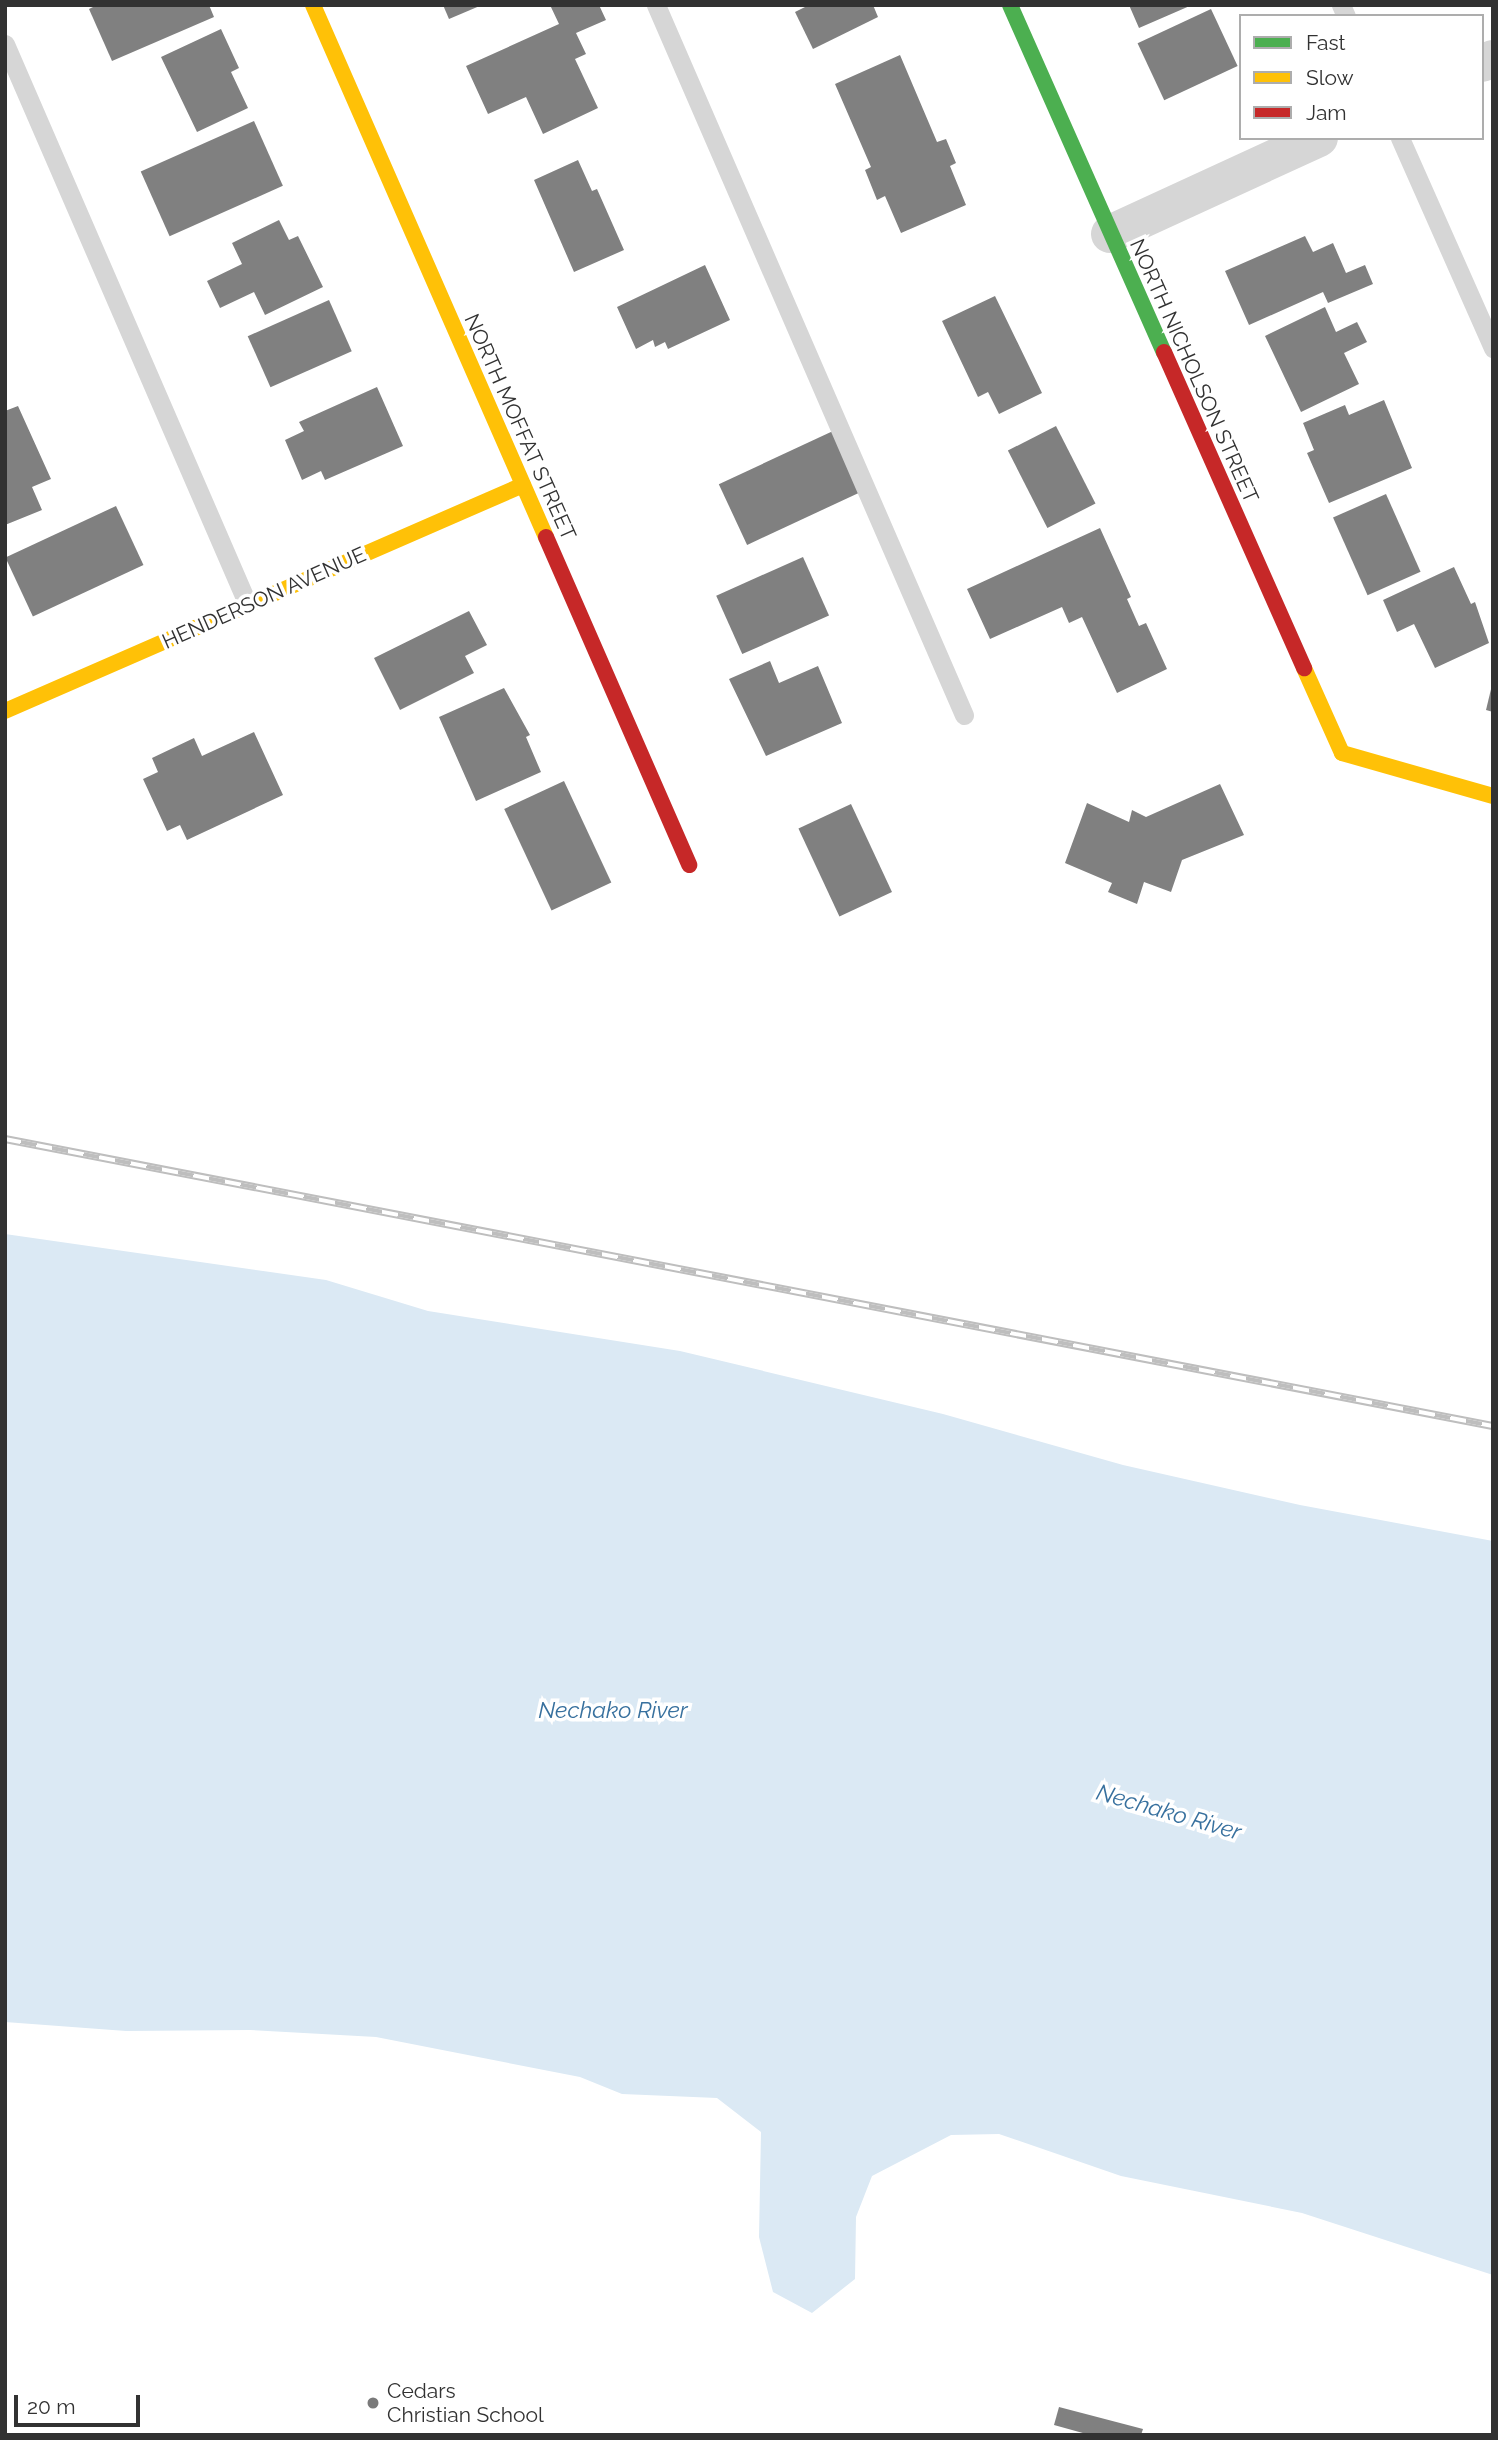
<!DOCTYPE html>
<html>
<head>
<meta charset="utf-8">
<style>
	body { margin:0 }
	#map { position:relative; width:1498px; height:2440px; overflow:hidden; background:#fff; font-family:Raleway,sans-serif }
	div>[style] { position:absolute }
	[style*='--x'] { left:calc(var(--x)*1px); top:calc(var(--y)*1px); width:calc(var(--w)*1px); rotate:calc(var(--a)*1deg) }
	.water>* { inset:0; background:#dbe9f4 }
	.building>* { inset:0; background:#808080; transform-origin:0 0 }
	.lane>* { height:19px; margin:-9.5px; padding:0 9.5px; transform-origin:9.5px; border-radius:9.5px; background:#d6d6d6 }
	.street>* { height:38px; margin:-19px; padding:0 19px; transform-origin:19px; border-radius:19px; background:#d6d6d6 }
	.fast>* { height:16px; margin:-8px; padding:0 8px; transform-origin:8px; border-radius:8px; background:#4caf50 }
	.slow>* { height:16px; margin:-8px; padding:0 8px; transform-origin:8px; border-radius:8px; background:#ffc107 }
	.jam>* { height:16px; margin:-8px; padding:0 8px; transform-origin:8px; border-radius:8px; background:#c62828 }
	.rail>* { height:8px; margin-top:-4px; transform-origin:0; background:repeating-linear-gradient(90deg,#fff 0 16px,#bebebe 0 32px); box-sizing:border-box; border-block:2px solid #bebebe }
	.dots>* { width:19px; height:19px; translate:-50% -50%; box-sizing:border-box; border:4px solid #fff; border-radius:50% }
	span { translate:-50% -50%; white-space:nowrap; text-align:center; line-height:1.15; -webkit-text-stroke:7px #fff; paint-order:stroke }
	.street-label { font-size:21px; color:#323232 }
	.poi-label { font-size:21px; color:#323232 }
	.left { translate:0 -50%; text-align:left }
	.water-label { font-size:23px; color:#37709e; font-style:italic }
	.frame { position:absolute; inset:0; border:7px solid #323232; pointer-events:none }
	.legend { position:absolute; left:1239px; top:14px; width:245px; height:126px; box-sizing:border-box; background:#fff; border:2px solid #adadad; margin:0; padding:9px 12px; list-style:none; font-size:21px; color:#323232 }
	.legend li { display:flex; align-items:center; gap:14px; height:35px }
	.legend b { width:35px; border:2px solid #adadad }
	.scale { position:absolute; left:14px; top:2395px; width:126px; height:32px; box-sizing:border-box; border:4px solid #323232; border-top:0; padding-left:9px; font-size:21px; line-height:24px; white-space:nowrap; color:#323232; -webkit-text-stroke:5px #fff; paint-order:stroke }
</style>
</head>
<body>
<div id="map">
	<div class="water">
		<i style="clip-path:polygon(5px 1234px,326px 1280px,428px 1311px,680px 1351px,943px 1414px,1123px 1465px,1300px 1505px,1493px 1541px,1493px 2275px,1302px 2213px,1121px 2176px,999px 2134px,951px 2135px,872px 2176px,856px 2217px,855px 2279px,812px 2313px,773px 2292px,759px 2237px,761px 2132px,717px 2098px,622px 2094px,580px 2077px,376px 2037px,250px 2030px,126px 2031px,5px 2022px)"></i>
	</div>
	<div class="building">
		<i style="clip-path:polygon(97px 5px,209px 5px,214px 17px,112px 61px,89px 9px)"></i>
		<i style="clip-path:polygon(443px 5px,482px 5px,449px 19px)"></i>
		<i style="clip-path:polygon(550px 5px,599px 5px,606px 20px,576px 33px,586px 54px,575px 59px,598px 108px,543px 134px,526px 97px,488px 114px,466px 66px,559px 24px)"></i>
		<i style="clip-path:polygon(809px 5px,873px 5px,878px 17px,813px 49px,795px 12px)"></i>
		<i style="clip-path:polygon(1122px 5px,1192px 5px,1139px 28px,1129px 5px)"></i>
		<i style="left:1211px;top:9px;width:63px;height:81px;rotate:65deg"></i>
		<i style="clip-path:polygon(221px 29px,239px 68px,231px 72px,248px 108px,197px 132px,161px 57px)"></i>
		<i style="clip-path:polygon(900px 55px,937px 142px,946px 139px,956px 163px,950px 166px,966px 205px,901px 233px,885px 196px,877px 200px,865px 170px,871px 167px,835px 84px)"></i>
		<i style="left:254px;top:121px;width:71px;height:124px;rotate:66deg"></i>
		<i style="clip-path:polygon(578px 160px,592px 191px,597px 189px,624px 250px,574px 272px,534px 180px)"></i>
		<i style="clip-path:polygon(279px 220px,289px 240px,298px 236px,323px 287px,265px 315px,254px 292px,220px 308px,207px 281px,242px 264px,232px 243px)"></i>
		<i style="clip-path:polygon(1305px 236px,1313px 252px,1333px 243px,1346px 273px,1365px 265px,1373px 284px,1328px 303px,1323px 292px,1249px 325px,1225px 271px)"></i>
		<i style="clip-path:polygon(705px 265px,730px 320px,668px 349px,665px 342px,655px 347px,653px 340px,636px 349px,617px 307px)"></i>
		<i style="clip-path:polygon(995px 296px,1042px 393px,999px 414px,988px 392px,978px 397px,942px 321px)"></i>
		<i style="left:329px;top:300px;width:56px;height:89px;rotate:66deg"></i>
		<i style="clip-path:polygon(1325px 307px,1336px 332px,1357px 322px,1367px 342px,1344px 353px,1359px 384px,1301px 412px,1265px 336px)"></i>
		<i style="clip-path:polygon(377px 387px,403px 446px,325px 480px,321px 471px,302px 480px,285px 440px,304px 431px,299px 422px)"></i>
		<i style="clip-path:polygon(1384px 400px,1412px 468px,1329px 503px,1307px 453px,1314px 450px,1303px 423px,1345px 405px,1349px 415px)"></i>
		<i style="clip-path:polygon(18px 406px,51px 479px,32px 487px,42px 510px,5px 525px,5px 411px)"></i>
		<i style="left:1056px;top:426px;width:87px;height:54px;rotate:63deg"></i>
		<i style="left:833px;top:431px;width:67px;height:126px;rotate:65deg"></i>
		<i style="left:1386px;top:494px;width:85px;height:58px;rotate:66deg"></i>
		<i style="left:116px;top:506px;width:65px;height:122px;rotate:65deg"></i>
		<i style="clip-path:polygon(1100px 528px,1131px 597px,1127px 599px,1139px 626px,1146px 623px,1167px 669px,1117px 693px,1082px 617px,1069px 623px,1062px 607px,990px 639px,967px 589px)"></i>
		<i style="left:803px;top:557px;width:64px;height:95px;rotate:66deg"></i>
		<i style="clip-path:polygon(1454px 567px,1471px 604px,1475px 602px,1489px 643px,1435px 668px,1414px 624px,1397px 632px,1383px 600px)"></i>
		<i style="clip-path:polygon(469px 611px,487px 645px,465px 656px,474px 673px,400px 710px,374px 658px)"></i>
		<i style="clip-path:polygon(770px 661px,779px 683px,818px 666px,842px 723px,766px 756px,729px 679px)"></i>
		<i style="clip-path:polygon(1492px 685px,1493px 685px,1493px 712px,1486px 710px)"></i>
		<i style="clip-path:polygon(504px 688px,530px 735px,526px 737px,541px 772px,476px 801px,439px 717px)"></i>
		<i style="clip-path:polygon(254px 732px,283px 795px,187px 840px,180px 825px,167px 831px,143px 779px,158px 772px,152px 758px,194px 738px,202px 756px)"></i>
		<i style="left:564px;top:781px;width:112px;height:66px;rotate:65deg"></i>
		<i style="clip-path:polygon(1220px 784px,1244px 835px,1182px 860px,1171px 892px,1144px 882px,1137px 904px,1108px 892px,1112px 883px,1065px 863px,1087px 803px,1129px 822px,1132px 810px,1146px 817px)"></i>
		<i style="left:851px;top:804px;width:97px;height:58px;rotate:65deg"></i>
		<i style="clip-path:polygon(1059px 2407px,1143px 2429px,1141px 2435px,1090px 2435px,1054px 2425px)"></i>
	</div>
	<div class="lane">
		<i style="--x:656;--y:5;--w:774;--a:66.55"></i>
		<i style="--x:1341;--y:5;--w:12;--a:66"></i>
		<i style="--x:5;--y:44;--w:611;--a:66.58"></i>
		<i style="--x:1400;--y:138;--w:230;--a:66.1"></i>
	</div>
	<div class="street">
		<i style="--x:1482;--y:63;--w:12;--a:-20"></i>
		<i style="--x:1110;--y:234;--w:230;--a:-24.7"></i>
	</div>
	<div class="fast">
		<i style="--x:1010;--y:5;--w:380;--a:66.1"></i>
	</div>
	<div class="slow">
		<i style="--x:313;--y:5;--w:581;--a:66.35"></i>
		<i style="--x:1304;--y:668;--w:93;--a:65.9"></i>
		<i style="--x:1342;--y:753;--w:157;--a:15.9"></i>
		<i style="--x:5;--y:711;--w:565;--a:-23.57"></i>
	</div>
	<div class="jam">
		<i style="--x:1164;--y:352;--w:346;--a:66.1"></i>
		<i style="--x:546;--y:537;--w:358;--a:66.4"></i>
	</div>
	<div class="rail">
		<i style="--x:5;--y:1139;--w:1515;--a:10.92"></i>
	</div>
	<div class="dots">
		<i style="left:373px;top:2403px;background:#7a7a7a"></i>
	</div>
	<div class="street-label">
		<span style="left:1194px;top:371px;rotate:66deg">NORTH NICHOLSON STREET</span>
		<span style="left:520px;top:427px;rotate:66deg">NORTH MOFFAT STREET</span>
		<span style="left:264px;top:598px;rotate:-24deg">HENDERSON AVENUE</span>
	</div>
	<div class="poi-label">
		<span class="left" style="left:387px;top:2403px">Cedars<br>Christian School</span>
	</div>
	<div class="water-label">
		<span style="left:613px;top:1710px">Nechako River</span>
		<span style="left:1169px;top:1812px;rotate:16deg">Nechako River</span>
	</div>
	<div class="frame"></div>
	<ul class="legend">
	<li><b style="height:9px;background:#4caf50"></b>Fast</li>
	<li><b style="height:9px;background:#ffc107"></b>Slow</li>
	<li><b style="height:9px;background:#c62828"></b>Jam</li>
	</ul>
	<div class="scale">20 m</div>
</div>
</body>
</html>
